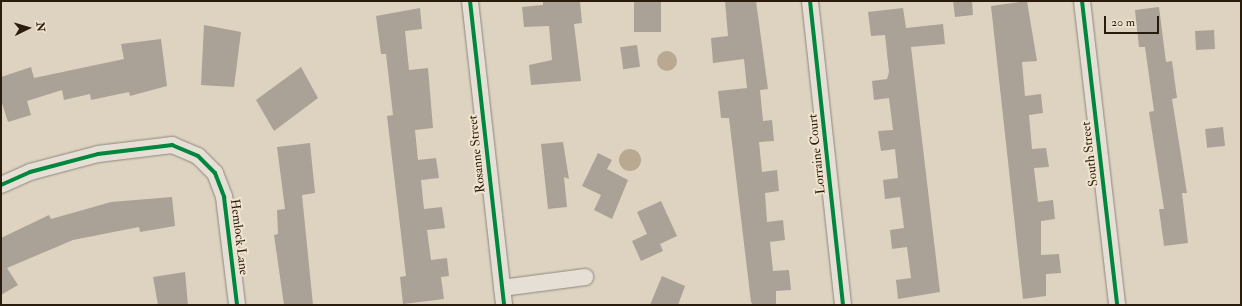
<!DOCTYPE html>
<html>
<head>
<meta charset="utf-8">
<style>
	body { margin:0 }
	#map { position:relative; width:1242px; height:306px; overflow:hidden; background:#ded3c1; font-family:"IM FELL Double Pica",serif }
	div>[style] { position:absolute }
	[style*='--x'] { left:calc(var(--x)*1px); top:calc(var(--y)*1px); width:calc(var(--w)*1px); rotate:calc(var(--a)*1deg) }
	.water>* { inset:0; background:#b9a991 }
	.round { border-radius:50% }
	.building>* { inset:0; background:#aaa296; transform-origin:0 0 }
	.roads { filter:drop-shadow(0 0 1px #8f877b) drop-shadow(0 0 1px #8f877b) }
	.street>* { height:16px; margin:-8px; padding:0 8px; transform-origin:8px; border-radius:8px; background:#e5dfd6 }
	.cycleway>* { height:4px; margin:-2px; padding:0 2px; transform-origin:2px; border-radius:2px; background:#00873e }
	span { translate:-50% -50%; white-space:nowrap; text-align:center; line-height:1.15; -webkit-text-stroke:4px #f1e4cf; paint-order:stroke }
	.street-label { font-size:13px; color:#2a1c0d }
	.frame { position:absolute; inset:0; border:2px solid #2a1c0d; pointer-events:none }
	.north { position:absolute; left:8px; top:8px; width:40px; height:40px; -webkit-text-stroke:3px #f1e4cf; paint-order:stroke; rotate:85deg; font-size:11px; font-weight:700; line-height:16px; text-align:center; color:#2a1c0d }
	.north::after { content:''; display:block; margin:auto; width:14px; height:18px; background:#2a1c0d; clip-path:polygon(50% 0,100% 100%,50% 72%,0 100%) }
	.scale { position:absolute; left:1104px; top:16px; width:55px; height:18px; box-sizing:border-box; border:2px solid #2a1c0d; border-top:0; padding-left:5px; font-size:12px; line-height:14px; white-space:nowrap; color:#2a1c0d; -webkit-text-stroke:3px #f1e4cf; paint-order:stroke }
</style>
</head>
<body>
<div id="map">
	<div class="water">
		<i class="round" style="left:657px;top:51px;width:20px;height:20px"></i>
		<i class="round" style="left:619px;top:149px;width:22px;height:22px"></i>
	</div>
	<div class="building">
		<i style="clip-path:polygon(543px 1px,580px 1px,582px 23px,574px 24px,581px 81px,531px 85px,529px 65px,552px 60px,549px 26px,524px 27px,522px 7px,543px 5px)"></i>
		<i style="left:634px;top:1px;width:27px;height:31px"></i>
		<i style="clip-path:polygon(725px 1px,756px 1px,768px 89px,760px 90px,763px 121px,772px 120px,774px 141px,759px 142px,762px 172px,777px 170px,779px 191px,765px 193px,767px 222px,783px 220px,785px 240px,770px 242px,773px 271px,789px 270px,791px 290px,776px 291px,776px 305px,753px 305px,751px 302px,729px 118px,721px 118px,718px 91px,747px 88px,744px 59px,713px 63px,711px 38px,728px 36px)"></i>
		<i style="clip-path:polygon(953px 1px,972px 1px,973px 15px,955px 17px)"></i>
		<i style="clip-path:polygon(1027px 1px,1037px 61px,1022px 62px,1025px 96px,1041px 94px,1043px 113px,1029px 115px,1032px 149px,1046px 148px,1049px 167px,1034px 168px,1038px 202px,1053px 200px,1055px 219px,1041px 221px,1041px 255px,1059px 254px,1061px 273px,1046px 274px,1046px 296px,1023px 299px,991px 6px)"></i>
		<i style="clip-path:polygon(1159px 7px,1166px 62px,1172px 61px,1177px 98px,1172px 99px,1187px 193px,1182px 193px,1188px 243px,1164px 246px,1159px 209px,1164px 209px,1149px 112px,1154px 111px,1145px 47px,1139px 47px,1135px 10px)"></i>
		<i style="clip-path:polygon(420px 8px,422px 29px,405px 31px,409px 70px,428px 68px,433px 128px,415px 130px,418px 160px,436px 158px,439px 178px,421px 180px,424px 209px,442px 207px,445px 228px,427px 230px,431px 260px,447px 258px,449px 276px,441px 277px,444px 299px,403px 304px,400px 277px,406px 276px,387px 116px,393px 115px,386px 54px,381px 54px,376px 16px)"></i>
		<i style="clip-path:polygon(903px 8px,906px 28px,943px 24px,945px 44px,911px 47px,940px 292px,898px 299px,896px 280px,911px 278px,907px 247px,892px 249px,890px 230px,904px 228px,900px 197px,885px 199px,883px 180px,898px 178px,895px 149px,881px 151px,878px 131px,893px 130px,889px 98px,874px 100px,872px 81px,887px 79px,889px 72px,885px 35px,871px 36px,868px 12px)"></i>
		<i style="clip-path:polygon(204px 25px,241px 32px,234px 87px,201px 85px)"></i>
		<i style="left:1214px;top:30px;width:19px;height:19px;rotate:87deg"></i>
		<i style="clip-path:polygon(161px 39px,167px 86px,130px 96px,129px 92px,91px 100px,90px 94px,64px 100px,62px 90px,27px 101px,31px 115px,8px 122px,1px 100px,1px 77px,31px 67px,34px 78px,124px 59px,121px 44px)"></i>
		<i style="left:637px;top:45px;width:22px;height:17px;rotate:82deg"></i>
		<i style="clip-path:polygon(301px 67px,318px 98px,274px 131px,256px 100px)"></i>
		<i style="left:1223px;top:127px;width:19px;height:18px;rotate:84deg"></i>
		<i style="clip-path:polygon(563px 142px,569px 179px,564px 177px,567px 207px,548px 209px,541px 144px)"></i>
		<i style="clip-path:polygon(310px 143px,315px 193px,302px 195px,313px 305px,284px 305px,274px 235px,278px 234px,277px 210px,285px 209px,277px 147px)"></i>
		<i style="clip-path:polygon(598px 153px,612px 160px,607px 169px,628px 180px,612px 219px,594px 210px,601px 195px,582px 186px)"></i>
		<i style="clip-path:polygon(172px 197px,175px 226px,140px 232px,139px 227px,73px 240px,7px 268px,18px 285px,1px 295px,1px 238px,49px 215px,51px 219px,111px 202px)"></i>
		<i style="clip-path:polygon(661px 201px,677px 236px,660px 244px,663px 251px,641px 261px,632px 241px,647px 234px,637px 212px)"></i>
		<i style="clip-path:polygon(185px 272px,188px 305px,158px 305px,153px 277px)"></i>
		<i style="clip-path:polygon(662px 276px,685px 286px,678px 305px,650px 305px)"></i>
	</div>
	<div class="roads">
		<div class="street">
			<i style="--x:470;--y:1;--w:306;--a:83.6"></i>
			<i style="--x:810;--y:1;--w:306;--a:83.8"></i>
			<i style="--x:1082;--y:1;--w:306;--a:83.4"></i>
			<i style="--x:1;--y:185;--w:32;--a:-24"></i>
			<i style="--x:30;--y:172;--w:70;--a:-14.8"></i>
			<i style="--x:98;--y:154;--w:75;--a:-6.9"></i>
			<i style="--x:172;--y:145;--w:28;--a:23"></i>
			<i style="--x:198;--y:156;--w:24;--a:45"></i>
			<i style="--x:215;--y:173;--w:26;--a:69"></i>
			<i style="--x:224;--y:197;--w:109;--a:83.1"></i>
			<i style="--x:502;--y:288;--w:84;--a:-7.5"></i>
		</div>
	</div>
	<div class="cycleway">
		<i style="--x:470;--y:1;--w:306;--a:83.6"></i>
		<i style="--x:810;--y:1;--w:306;--a:83.8"></i>
		<i style="--x:1082;--y:1;--w:306;--a:83.4"></i>
		<i style="--x:1;--y:185;--w:32;--a:-24"></i>
		<i style="--x:30;--y:172;--w:70;--a:-14.8"></i>
		<i style="--x:98;--y:154;--w:75;--a:-6.9"></i>
		<i style="--x:172;--y:145;--w:28;--a:23"></i>
		<i style="--x:198;--y:156;--w:24;--a:45"></i>
		<i style="--x:215;--y:173;--w:26;--a:69"></i>
		<i style="--x:224;--y:197;--w:109;--a:83.1"></i>
	</div>
	<div class="street-label">
		<span style="left:477px;top:154px;rotate:-96deg">Rosanne Street</span>
		<span style="left:817px;top:154px;rotate:-96deg">Lorraine Court</span>
		<span style="left:1090px;top:154px;rotate:-97deg">South Street</span>
		<span style="left:239px;top:237px;rotate:83deg">Hemlock Lane</span>
	</div>
	<div class="frame"></div>
	<div class="north">N</div>
	<div class="scale">20 m</div>
</div>
</body>
</html>
